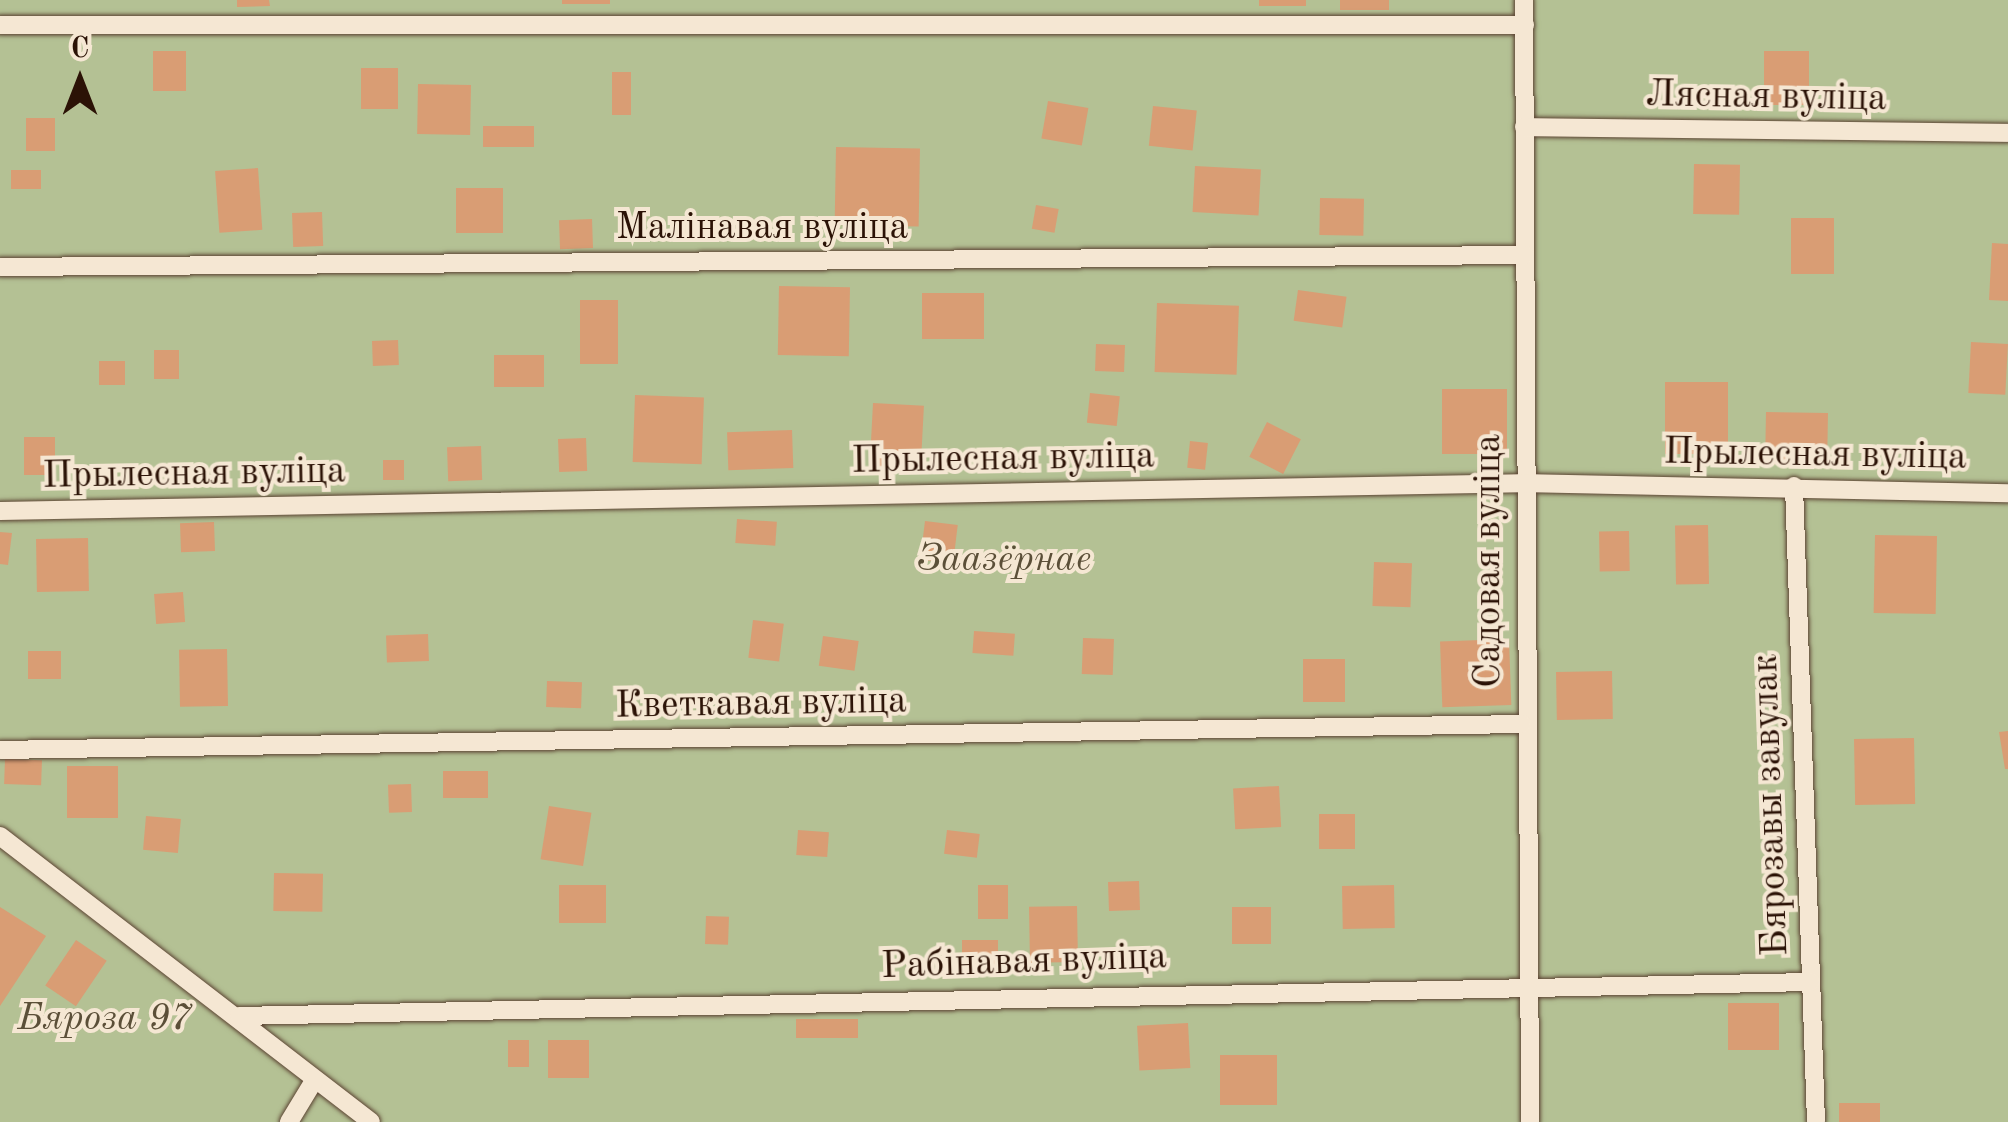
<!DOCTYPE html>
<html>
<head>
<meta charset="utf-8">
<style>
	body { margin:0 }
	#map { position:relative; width:2008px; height:1122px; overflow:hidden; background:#efdabb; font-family:"Old Standard TT",serif }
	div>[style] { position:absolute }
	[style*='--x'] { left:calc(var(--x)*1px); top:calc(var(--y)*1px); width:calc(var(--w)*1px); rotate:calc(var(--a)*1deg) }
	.green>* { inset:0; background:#b4c194; transform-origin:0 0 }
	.building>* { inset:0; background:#d99d74; transform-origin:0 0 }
	.roads { filter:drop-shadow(0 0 2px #5c4433) drop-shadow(0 0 2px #5c4433) }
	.lane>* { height:18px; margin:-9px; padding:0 9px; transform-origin:9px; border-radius:9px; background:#f5e7d3 }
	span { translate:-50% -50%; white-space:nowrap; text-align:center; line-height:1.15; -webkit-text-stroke:8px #f5e7d3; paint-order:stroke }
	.street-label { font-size:38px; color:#2b1206 }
	.park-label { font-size:38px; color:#5b4f38; font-style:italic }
	.north { position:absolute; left:30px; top:30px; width:100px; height:100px; -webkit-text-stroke:8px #f5e7d3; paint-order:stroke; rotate:0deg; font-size:28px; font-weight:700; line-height:40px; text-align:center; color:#2b1206 }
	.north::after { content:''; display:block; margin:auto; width:35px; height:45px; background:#2b1206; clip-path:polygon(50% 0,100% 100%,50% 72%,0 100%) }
</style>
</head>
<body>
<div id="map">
	<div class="green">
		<i style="left:0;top:0;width:2008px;height:1122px"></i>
	</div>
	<div class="building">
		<i style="clip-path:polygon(237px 0,269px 0,270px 6px,237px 7px)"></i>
		<i style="left:562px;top:0;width:48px;height:4px"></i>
		<i style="left:1259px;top:0;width:47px;height:6px"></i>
		<i style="left:1340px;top:0;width:49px;height:10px"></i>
		<i style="left:153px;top:51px;width:33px;height:40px"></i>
		<i style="left:1764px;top:51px;width:45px;height:54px"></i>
		<i style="left:361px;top:68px;width:37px;height:41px"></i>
		<i style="left:612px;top:72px;width:19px;height:43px"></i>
		<i style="left:418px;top:84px;width:53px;height:50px;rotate:1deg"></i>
		<i style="left:1048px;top:101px;width:41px;height:38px;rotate:10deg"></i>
		<i style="left:1153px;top:106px;width:44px;height:40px;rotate:6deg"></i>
		<i style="left:26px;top:118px;width:29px;height:33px"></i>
		<i style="left:483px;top:126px;width:51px;height:21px"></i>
		<i style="left:836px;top:147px;width:84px;height:78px;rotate:1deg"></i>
		<i style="left:1694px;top:164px;width:46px;height:50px;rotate:1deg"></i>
		<i style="left:1195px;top:166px;width:66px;height:46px;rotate:3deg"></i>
		<i style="left:258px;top:168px;width:62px;height:43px;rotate:86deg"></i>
		<i style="left:11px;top:170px;width:30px;height:19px"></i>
		<i style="left:456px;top:188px;width:47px;height:45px"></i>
		<i style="left:1320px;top:198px;width:44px;height:37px;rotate:1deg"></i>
		<i style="left:1036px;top:205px;width:23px;height:24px;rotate:10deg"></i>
		<i style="left:322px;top:212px;width:34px;height:30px;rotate:88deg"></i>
		<i style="left:1791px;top:218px;width:43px;height:56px"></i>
		<i style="left:592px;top:219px;width:29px;height:33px;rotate:88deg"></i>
		<i style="clip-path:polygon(1992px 243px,2008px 244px,2008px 301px,1989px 300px)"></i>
		<i style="left:779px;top:286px;width:71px;height:69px;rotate:1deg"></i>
		<i style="left:1298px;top:290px;width:49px;height:31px;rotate:8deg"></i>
		<i style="left:922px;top:293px;width:62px;height:46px"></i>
		<i style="left:580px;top:300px;width:38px;height:64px"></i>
		<i style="left:1157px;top:303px;width:82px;height:69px;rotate:2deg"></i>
		<i style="left:398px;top:340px;width:25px;height:26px;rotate:88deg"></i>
		<i style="left:1971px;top:342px;width:37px;height:51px;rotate:3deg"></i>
		<i style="left:1096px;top:344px;width:29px;height:27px;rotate:2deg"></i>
		<i style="left:154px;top:350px;width:25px;height:29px"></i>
		<i style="left:494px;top:355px;width:50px;height:32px"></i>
		<i style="left:99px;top:361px;width:26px;height:24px"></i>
		<i style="left:1665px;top:382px;width:63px;height:72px"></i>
		<i style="left:1442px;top:389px;width:65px;height:65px"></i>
		<i style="left:1090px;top:393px;width:30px;height:30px;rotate:6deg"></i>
		<i style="left:635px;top:395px;width:69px;height:67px;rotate:2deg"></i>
		<i style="left:873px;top:403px;width:51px;height:65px;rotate:3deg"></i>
		<i style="left:1766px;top:412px;width:62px;height:52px;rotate:1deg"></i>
		<i style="left:1267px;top:422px;width:38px;height:39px;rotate:27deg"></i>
		<i style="left:792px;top:430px;width:38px;height:65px;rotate:88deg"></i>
		<i style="left:24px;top:437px;width:31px;height:38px"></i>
		<i style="left:586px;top:438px;width:33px;height:28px;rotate:88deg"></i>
		<i style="left:1190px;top:441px;width:18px;height:27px;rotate:6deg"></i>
		<i style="left:481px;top:446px;width:34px;height:34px;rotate:88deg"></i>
		<i style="left:383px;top:460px;width:21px;height:20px"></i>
		<i style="left:737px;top:519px;width:40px;height:24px;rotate:4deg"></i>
		<i style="left:925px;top:521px;width:33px;height:39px;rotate:7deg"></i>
		<i style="left:214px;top:522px;width:29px;height:34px;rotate:88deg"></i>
		<i style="left:1708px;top:525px;width:59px;height:33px;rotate:89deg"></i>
		<i style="left:1629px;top:531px;width:40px;height:30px;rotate:89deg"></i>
		<i style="clip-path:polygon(0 532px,12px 533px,8px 565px,0 564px)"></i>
		<i style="left:1875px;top:535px;width:62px;height:78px;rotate:1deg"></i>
		<i style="left:88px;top:538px;width:53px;height:52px;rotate:89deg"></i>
		<i style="left:1374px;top:562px;width:38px;height:44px;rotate:2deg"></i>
		<i style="left:183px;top:592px;width:30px;height:29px;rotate:86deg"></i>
		<i style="left:753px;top:620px;width:31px;height:38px;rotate:7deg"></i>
		<i style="left:974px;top:631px;width:41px;height:22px;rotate:4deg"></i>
		<i style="left:428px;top:634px;width:27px;height:42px;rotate:88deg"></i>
		<i style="left:823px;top:636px;width:36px;height:30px;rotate:8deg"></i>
		<i style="left:1083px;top:638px;width:31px;height:36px;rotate:2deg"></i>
		<i style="left:1509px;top:639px;width:66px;height:69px;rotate:88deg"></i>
		<i style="left:227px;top:649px;width:57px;height:48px;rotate:89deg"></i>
		<i style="left:28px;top:651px;width:33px;height:28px"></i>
		<i style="left:1303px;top:659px;width:42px;height:43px"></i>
		<i style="left:1612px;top:671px;width:48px;height:56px;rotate:89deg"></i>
		<i style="left:547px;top:681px;width:35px;height:26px;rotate:2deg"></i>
		<i style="clip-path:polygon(2008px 731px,2008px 769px,2005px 769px,1999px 732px)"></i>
		<i style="left:1914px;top:738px;width:66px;height:60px;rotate:89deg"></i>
		<i style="left:5px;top:759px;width:37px;height:25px;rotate:2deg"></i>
		<i style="left:67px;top:766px;width:51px;height:52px"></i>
		<i style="left:443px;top:771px;width:45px;height:27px"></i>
		<i style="left:411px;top:784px;width:28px;height:23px;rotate:88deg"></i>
		<i style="left:1279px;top:786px;width:41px;height:46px;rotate:87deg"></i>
		<i style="left:549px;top:806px;width:43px;height:54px;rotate:9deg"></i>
		<i style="left:1319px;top:814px;width:36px;height:35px"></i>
		<i style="left:146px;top:816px;width:35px;height:34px;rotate:5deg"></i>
		<i style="left:798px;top:830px;width:31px;height:25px;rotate:4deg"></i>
		<i style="left:947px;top:830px;width:33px;height:24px;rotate:7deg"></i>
		<i style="left:274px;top:873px;width:49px;height:38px;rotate:1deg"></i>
		<i style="left:1139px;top:881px;width:29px;height:31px;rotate:88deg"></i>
		<i style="left:559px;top:885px;width:47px;height:38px"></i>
		<i style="left:978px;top:885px;width:30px;height:34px"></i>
		<i style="left:1394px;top:885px;width:43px;height:52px;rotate:89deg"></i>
		<i style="left:1077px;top:906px;width:56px;height:48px;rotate:89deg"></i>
		<i style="clip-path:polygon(0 907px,46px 936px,0 1006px)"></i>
		<i style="left:1232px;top:907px;width:39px;height:37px"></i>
		<i style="left:706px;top:916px;width:23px;height:28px;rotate:2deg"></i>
		<i style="left:76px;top:940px;width:37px;height:55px;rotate:34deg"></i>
		<i style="left:998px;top:940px;width:36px;height:36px;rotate:90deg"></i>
		<i style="left:1779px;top:1003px;width:47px;height:51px;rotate:90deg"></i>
		<i style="left:858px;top:1019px;width:19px;height:62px;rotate:90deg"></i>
		<i style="left:1188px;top:1023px;width:45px;height:51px;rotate:87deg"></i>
		<i style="left:508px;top:1040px;width:21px;height:27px"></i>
		<i style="left:548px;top:1040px;width:41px;height:38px"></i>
		<i style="left:1220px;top:1055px;width:57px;height:50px"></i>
		<i style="left:1880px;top:1103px;width:19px;height:41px;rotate:90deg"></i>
	</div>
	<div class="roads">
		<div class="lane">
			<i style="--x:1524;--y:0;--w:1122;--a:89.69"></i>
			<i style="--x:0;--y:25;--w:1525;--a:0"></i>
			<i style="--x:1524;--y:127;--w:484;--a:0.7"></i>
			<i style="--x:0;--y:267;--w:1525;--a:-0.45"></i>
			<i style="--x:1794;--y:486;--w:636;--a:88.02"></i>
			<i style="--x:0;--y:511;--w:1521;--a:-1.05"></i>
			<i style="--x:1521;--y:483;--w:487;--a:1.2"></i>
			<i style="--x:0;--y:750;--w:1522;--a:-0.98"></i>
			<i style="--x:0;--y:836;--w:468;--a:37.6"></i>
			<i style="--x:239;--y:1016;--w:1572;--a:-1.24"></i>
			<i style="--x:289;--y:1122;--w:50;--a:-58.8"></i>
		</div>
	</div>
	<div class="street-label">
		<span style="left:1766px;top:98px;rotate:1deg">Лясная вуліца</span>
		<span style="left:762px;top:229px">Малінавая вуліца</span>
		<span style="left:1815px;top:456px;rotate:1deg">Прылесная вуліца</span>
		<span style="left:1003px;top:460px;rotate:-1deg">Прылесная вуліца</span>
		<span style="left:194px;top:475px;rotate:-1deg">Прылесная вуліца</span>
		<span style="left:1490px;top:561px;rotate:-90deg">Садовая вуліца</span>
		<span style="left:761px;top:705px;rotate:-1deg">Кветкавая вуліца</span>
		<span style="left:1772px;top:805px;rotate:-92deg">Бярозавы завулак</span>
		<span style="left:1024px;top:963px;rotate:-2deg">Рабінавая вуліца</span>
	</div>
	<div class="park-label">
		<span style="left:1004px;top:561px">Заазёрнае</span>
		<span style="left:105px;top:1020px">Бяроза 97</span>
	</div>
	<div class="north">С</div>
</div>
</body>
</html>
